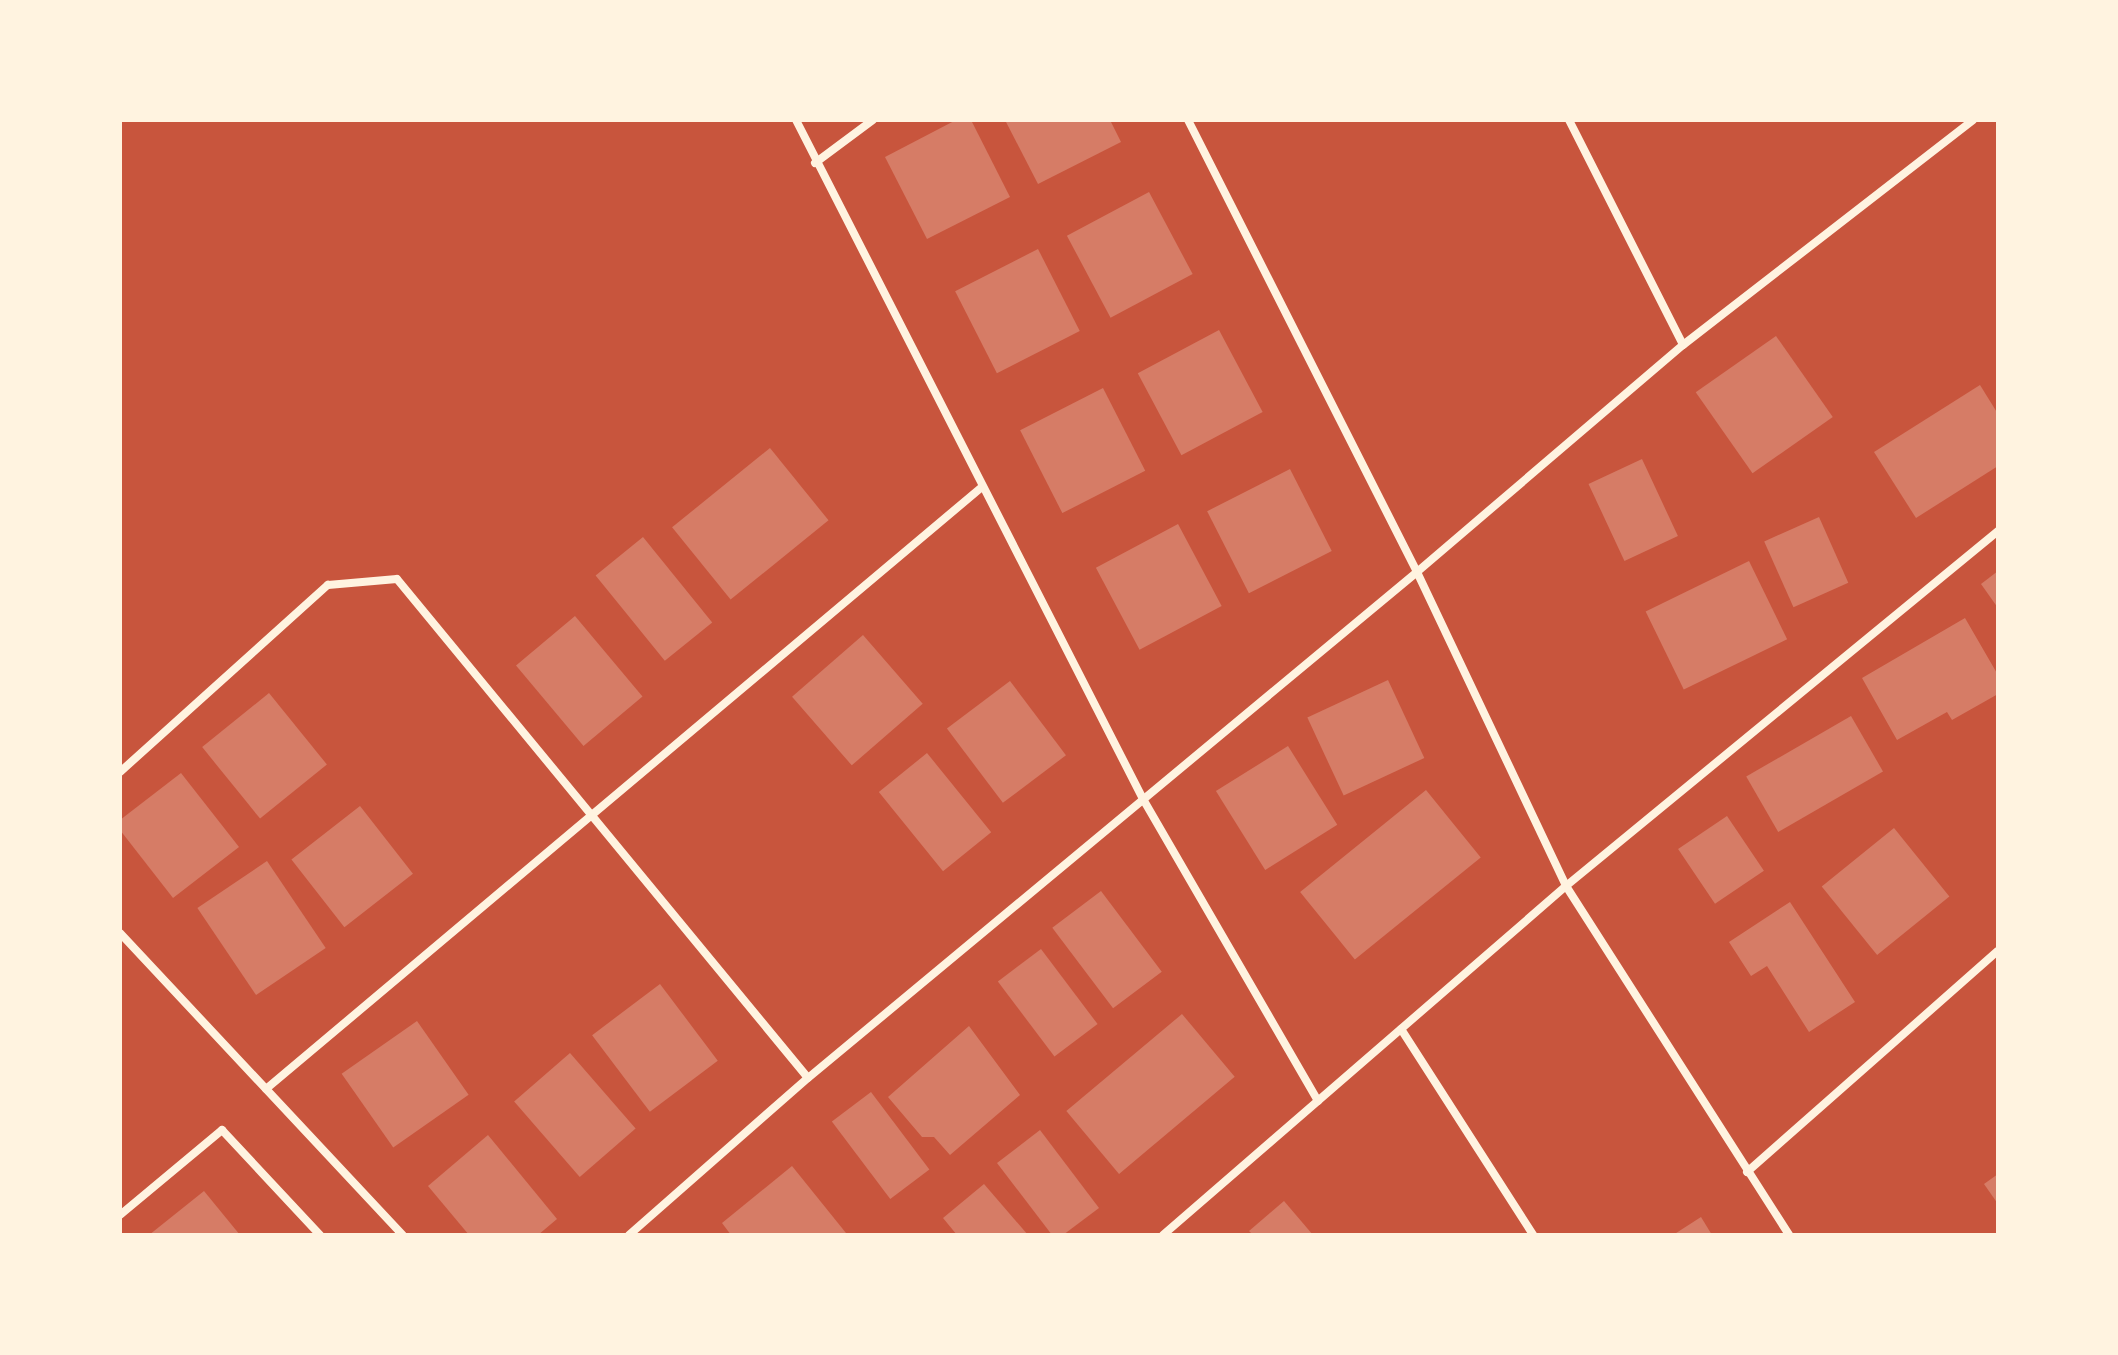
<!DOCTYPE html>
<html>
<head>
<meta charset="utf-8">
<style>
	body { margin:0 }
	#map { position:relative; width:2118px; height:1355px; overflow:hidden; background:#c8553d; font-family:"Noto Sans",sans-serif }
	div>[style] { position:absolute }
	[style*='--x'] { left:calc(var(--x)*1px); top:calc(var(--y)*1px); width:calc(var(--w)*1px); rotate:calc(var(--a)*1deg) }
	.building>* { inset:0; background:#d67c66; transform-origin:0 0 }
	.minor>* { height:8px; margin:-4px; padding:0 4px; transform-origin:4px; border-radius:4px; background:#fff3e0 }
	span { translate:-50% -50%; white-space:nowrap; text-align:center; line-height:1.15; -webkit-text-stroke:6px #fff3e0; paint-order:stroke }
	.frame { position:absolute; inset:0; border:122px solid #fff3e0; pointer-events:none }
</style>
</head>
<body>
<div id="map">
	<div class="building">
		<i style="clip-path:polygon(956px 120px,971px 120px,1010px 197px,927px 239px,885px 157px)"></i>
		<i style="clip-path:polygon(1005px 120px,1110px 120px,1121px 142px,1038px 184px)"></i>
		<i style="left:1149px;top:192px;width:93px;height:93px;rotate:62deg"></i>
		<i style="left:1038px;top:249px;width:92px;height:93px;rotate:63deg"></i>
		<i style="left:1219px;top:330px;width:93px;height:92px;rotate:62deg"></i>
		<i style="left:1776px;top:336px;width:99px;height:98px;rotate:55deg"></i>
		<i style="clip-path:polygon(1980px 385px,1998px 414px,1998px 466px,1916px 518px,1874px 452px)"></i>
		<i style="left:1103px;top:388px;width:93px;height:93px;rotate:63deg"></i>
		<i style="left:770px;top:448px;width:93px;height:126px;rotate:51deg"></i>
		<i style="left:1642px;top:459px;width:85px;height:59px;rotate:65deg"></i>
		<i style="left:1290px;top:469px;width:92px;height:93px;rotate:63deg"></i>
		<i style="left:1819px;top:517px;width:72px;height:60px;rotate:66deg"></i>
		<i style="left:1178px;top:524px;width:93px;height:93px;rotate:62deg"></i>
		<i style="left:643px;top:537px;width:110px;height:61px;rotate:51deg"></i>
		<i style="left:1749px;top:561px;width:87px;height:115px;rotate:64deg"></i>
		<i style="clip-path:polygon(1998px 571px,1998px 608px,1981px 584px)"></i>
		<i style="left:575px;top:616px;width:105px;height:77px;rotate:50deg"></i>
		<i style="clip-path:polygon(1965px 618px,1998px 675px,1998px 694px,1952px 720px,1947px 712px,1897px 740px,1862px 678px)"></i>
		<i style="left:863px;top:635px;width:91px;height:94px;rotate:49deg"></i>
		<i style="left:1388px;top:680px;width:86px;height:89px;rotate:65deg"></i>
		<i style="left:1010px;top:681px;width:93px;height:79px;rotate:53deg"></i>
		<i style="left:269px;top:693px;width:92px;height:86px;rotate:51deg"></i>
		<i style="left:1851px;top:716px;width:64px;height:121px;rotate:60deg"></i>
		<i style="left:1288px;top:746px;width:93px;height:85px;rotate:58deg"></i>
		<i style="left:927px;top:753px;width:102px;height:62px;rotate:51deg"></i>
		<i style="clip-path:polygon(181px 773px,239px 847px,173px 898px,120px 830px,120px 820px)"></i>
		<i style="left:1426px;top:790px;width:87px;height:162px;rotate:51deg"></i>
		<i style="left:360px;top:806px;width:86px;height:87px;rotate:52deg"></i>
		<i style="left:1727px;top:816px;width:66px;height:59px;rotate:56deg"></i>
		<i style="left:1894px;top:828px;width:88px;height:93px;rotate:51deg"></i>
		<i style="left:267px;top:861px;width:105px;height:84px;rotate:56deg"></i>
		<i style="left:1101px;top:891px;width:101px;height:61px;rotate:53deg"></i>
		<i style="clip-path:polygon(1790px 902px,1855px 1002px,1809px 1032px,1767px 966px,1751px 976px,1729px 942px)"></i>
		<i style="left:1041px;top:949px;width:94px;height:54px;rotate:53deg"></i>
		<i style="left:660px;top:984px;width:96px;height:85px;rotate:53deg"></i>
		<i style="left:1182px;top:1014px;width:82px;height:151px;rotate:50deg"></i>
		<i style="left:417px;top:1021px;width:90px;height:92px;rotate:55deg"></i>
		<i style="clip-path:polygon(969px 1026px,1020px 1095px,950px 1155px,934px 1137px,922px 1137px,888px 1097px)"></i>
		<i style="left:570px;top:1053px;width:100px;height:74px;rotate:49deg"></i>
		<i style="left:871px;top:1092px;width:97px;height:49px;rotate:53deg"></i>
		<i style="clip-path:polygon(1040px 1130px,1099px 1208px,1063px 1235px,1052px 1235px,997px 1163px)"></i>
		<i style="clip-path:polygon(488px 1135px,557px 1219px,538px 1235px,469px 1235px,428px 1186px)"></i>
		<i style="clip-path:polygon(792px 1166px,846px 1233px,731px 1235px,722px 1223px)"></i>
		<i style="clip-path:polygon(1998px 1174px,1998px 1204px,1984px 1184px)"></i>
		<i style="clip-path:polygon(984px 1184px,1028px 1235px,957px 1235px,943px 1218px)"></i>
		<i style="clip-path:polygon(204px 1191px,240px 1235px,149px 1235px)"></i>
		<i style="clip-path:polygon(1284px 1201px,1313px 1235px,1253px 1235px,1249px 1231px)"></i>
		<i style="clip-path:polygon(1701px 1217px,1712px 1235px,1673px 1235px)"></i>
	</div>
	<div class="minor">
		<i style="--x:796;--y:120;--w:763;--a:62.93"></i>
		<i style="--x:1143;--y:799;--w:349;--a:59.9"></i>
		<i style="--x:1188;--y:120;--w:507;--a:63.13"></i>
		<i style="--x:1417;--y:572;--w:348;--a:64.6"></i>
		<i style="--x:1566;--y:886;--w:414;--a:57.4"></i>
		<i style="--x:1569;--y:120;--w:252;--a:63.1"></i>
		<i style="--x:815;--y:163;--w:72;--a:-36.6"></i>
		<i style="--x:120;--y:772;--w:280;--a:-42"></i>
		<i style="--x:328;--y:585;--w:69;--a:-5"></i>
		<i style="--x:397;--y:579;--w:646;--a:50.52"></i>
		<i style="--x:120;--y:933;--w:414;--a:46.9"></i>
		<i style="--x:1401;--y:1029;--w:245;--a:57.3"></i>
		<i style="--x:266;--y:1089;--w:935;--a:-40.06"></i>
		<i style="--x:1747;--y:1172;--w:334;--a:-41.4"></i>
		<i style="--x:120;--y:1215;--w:133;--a:-39.8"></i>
		<i style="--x:222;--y:1130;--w:144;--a:47"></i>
		<i style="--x:629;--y:1235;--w:238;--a:-41.3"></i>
		<i style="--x:808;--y:1078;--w:792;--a:-39.72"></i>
		<i style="--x:1417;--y:572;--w:350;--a:-40.5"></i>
		<i style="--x:1683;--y:345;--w:367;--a:-37.8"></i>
		<i style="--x:1163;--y:1235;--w:533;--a:-40.89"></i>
		<i style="--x:1566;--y:886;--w:559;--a:-39.41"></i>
	</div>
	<div class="frame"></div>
</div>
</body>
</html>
